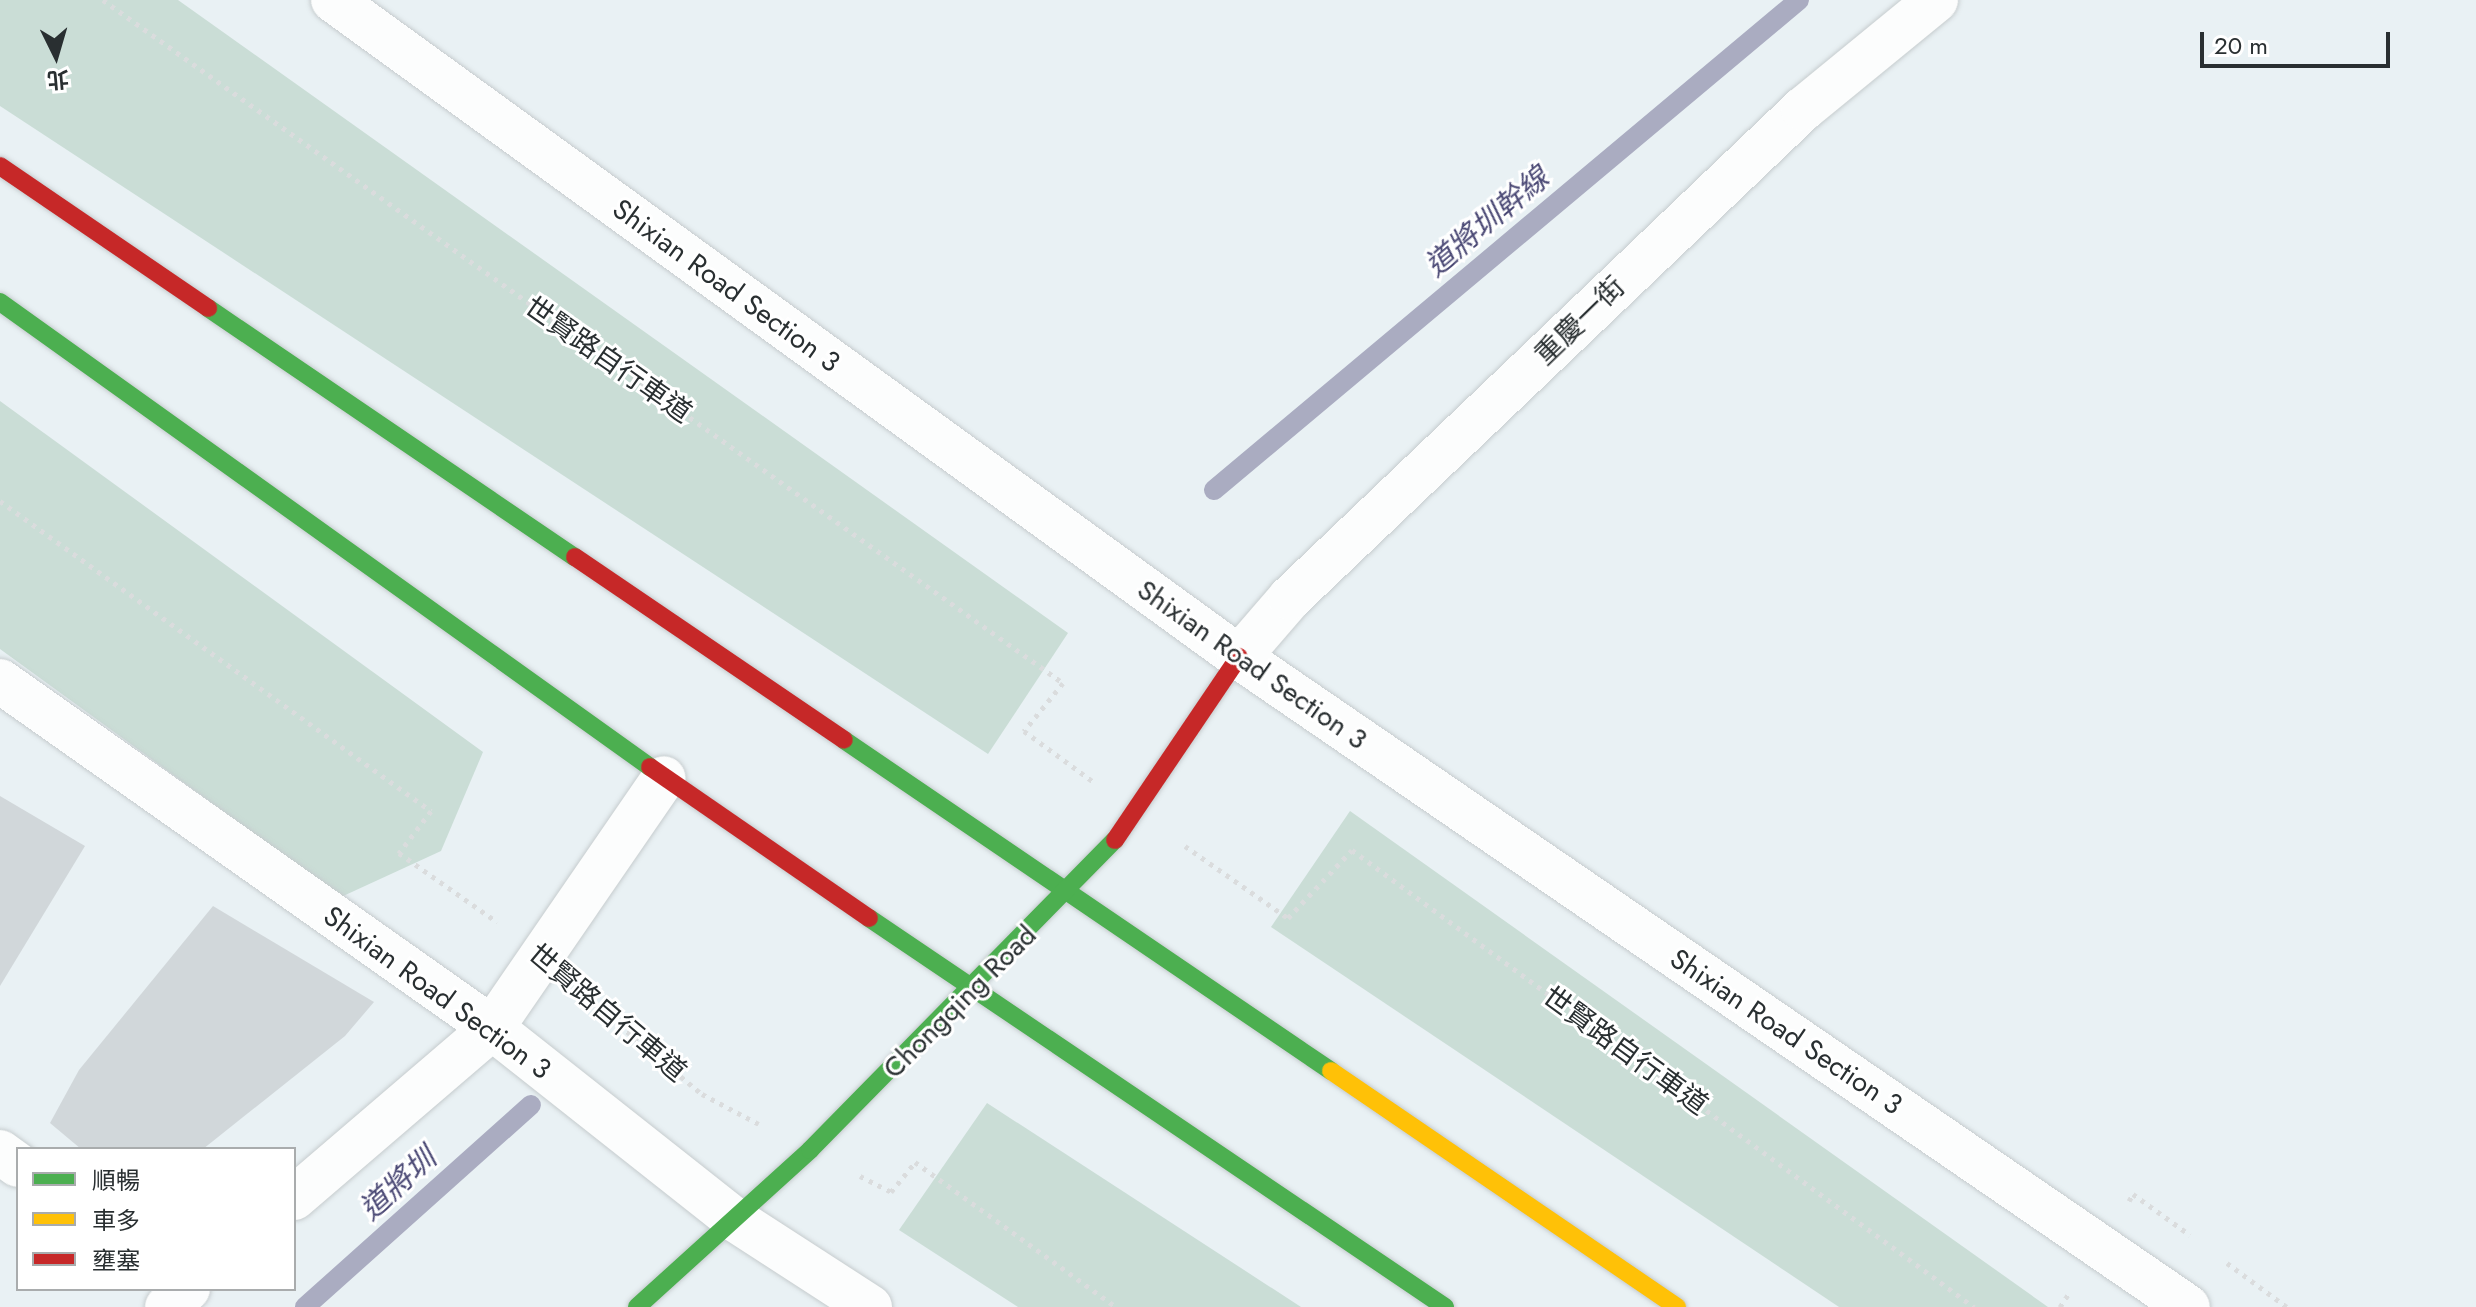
<!DOCTYPE html>
<html>
<head>
<meta charset="utf-8">
<style>
	body { margin:0 }
	#map { position:relative; width:2476px; height:1307px; overflow:hidden; background:#e9f1f4; font-family:Jost,"Noto Sans TC",sans-serif }
	div>[style] { position:absolute }
	[style*='--x'] { left:calc(var(--x)*1px); top:calc(var(--y)*1px); width:calc(var(--w)*1px); rotate:calc(var(--a)*1deg) }
	.green>* { inset:0; background:#caddd6 }
	.stream>* { height:20px; margin:-10px; padding:0 10px; transform-origin:10px; border-radius:10px; background:#aaacc1 }
	.building>* { inset:0; background:#d1d7da }
	.path>* { height:5px; margin-top:-2.5px; transform-origin:0; background:repeating-linear-gradient(90deg,#dadcdd 0 4px,transparent 0 10px) }
	.roads { filter:drop-shadow(0 0 2px #c6ccce) drop-shadow(0 0 2px #c6ccce) }
	.street>* { height:44px; margin:-22px; padding:0 22px; transform-origin:22px; border-radius:22px; background:#fcfdfd }
	.fast>* { height:18px; margin:-9px; padding:0 9px; transform-origin:9px; border-radius:9px; background:#4caf50 }
	.slow>* { height:18px; margin:-9px; padding:0 9px; transform-origin:9px; border-radius:9px; background:#ffc107 }
	.jam>* { height:18px; margin:-9px; padding:0 9px; transform-origin:9px; border-radius:9px; background:#c62828 }
	span { translate:-50% -50%; white-space:nowrap; text-align:center; line-height:1.15; -webkit-text-stroke:6px #fff; paint-order:stroke }
	.street-label { font-size:28px; color:#292f31 }
	.water-label { font-size:30px; color:#4b4975; font-style:italic }
	.legend { position:absolute; left:16px; top:1147px; width:280px; height:144px; box-sizing:border-box; background:#fff; border:2px solid #a9acad; margin:0; padding:10px 14px; list-style:none; font-size:24px; color:#292f31 }
	.legend li { display:flex; align-items:center; gap:16px; height:40px }
	.legend b { width:40px; border:2px solid #a9acad }
	.north { position:absolute; left:16px; top:16px; width:80px; height:80px; -webkit-text-stroke:6px #fff; paint-order:stroke; rotate:175deg; font-size:22px; font-weight:700; line-height:32px; text-align:center; color:#292f31 }
	.north::after { content:''; display:block; margin:auto; width:28px; height:36px; background:#292f31; clip-path:polygon(50% 0,100% 100%,50% 72%,0 100%) }
	.scale { position:absolute; left:2200px; top:32px; width:190px; height:36px; box-sizing:border-box; border:4px solid #292f31; border-top:0; padding-left:10px; font-size:24px; line-height:28px; white-space:nowrap; color:#292f31; -webkit-text-stroke:6px #fff; paint-order:stroke }
</style>
</head>
<body>
<div id="map">
	<div class="green">
		<i style="clip-path:polygon(0 0,178px 0,1068px 633px,988px 754px,0 106px)"></i>
		<i style="clip-path:polygon(0 401px,483px 752px,441px 851px,341px 897px,0 649px)"></i>
		<i style="clip-path:polygon(1350px 811px,2048px 1307px,1839px 1307px,1271px 927px)"></i>
		<i style="clip-path:polygon(987px 1103px,1301px 1307px,1018px 1307px,899px 1230px)"></i>
	</div>
	<div class="stream">
		<i style="--x:1214;--y:490;--w:763;--a:-39.95"></i>
		<i style="--x:305;--y:1307;--w:303;--a:-41.8"></i>
	</div>
	<div class="building">
		<i style="clip-path:polygon(0 796px,85px 846px,0 986px)"></i>
		<i style="clip-path:polygon(213px 906px,374px 1002px,345px 1036px,203px 1149px,81px 1149px,50px 1123px,79px 1070px)"></i>
	</div>
	<div class="path">
		<i style="--x:103;--y:0;--w:1178;--a:35.43"></i>
		<i style="--x:1063;--y:683;--w:62;--a:129.1"></i>
		<i style="--x:1024;--y:731;--w:88;--a:36.2"></i>
		<i style="--x:0;--y:501;--w:531;--a:35.73"></i>
		<i style="--x:431;--y:811;--w:53;--a:127.3"></i>
		<i style="--x:399;--y:853;--w:120;--a:35.1"></i>
		<i style="--x:1185;--y:846;--w:126;--a:35"></i>
		<i style="--x:1288;--y:918;--w:93;--a:-46.7"></i>
		<i style="--x:1352;--y:850;--w:772;--a:36.31"></i>
		<i style="--x:581;--y:993;--w:158;--a:39.9"></i>
		<i style="--x:702;--y:1094;--w:64;--a:27.8"></i>
		<i style="--x:860;--y:1176;--w:35;--a:27"></i>
		<i style="--x:891;--y:1192;--w:38;--a:-51"></i>
		<i style="--x:915;--y:1162;--w:248;--a:35.8"></i>
		<i style="--x:2129;--y:1201;--w:8;--a:-60"></i>
		<i style="--x:2133;--y:1194;--w:70;--a:35.7"></i>
		<i style="--x:2227;--y:1263;--w:74;--a:36.3"></i>
		<i style="--x:2060;--y:1307;--w:17;--a:-57"></i>
	</div>
	<div class="roads">
		<div class="street">
			<i style="--x:333;--y:0;--w:1119;--a:35.95"></i>
			<i style="--x:1239;--y:657;--w:1150;--a:34.41"></i>
			<i style="--x:1239;--y:657;--w:78;--a:-49.2"></i>
			<i style="--x:1290;--y:598;--w:709;--a:-43.63"></i>
			<i style="--x:1803;--y:109;--w:172;--a:-39.3"></i>
			<i style="--x:0;--y:681;--w:602;--a:35.19"></i>
			<i style="--x:492;--y:1028;--w:308;--a:38.3"></i>
			<i style="--x:734;--y:1219;--w:162;--a:32.9"></i>
			<i style="--x:0;--y:1152;--w:22;--a:36"></i>
			<i style="--x:294;--y:1198;--w:261;--a:-40.6"></i>
			<i style="--x:492;--y:1028;--w:303;--a:-55.5"></i>
			<i style="--x:167;--y:1307;--w:28;--a:-41"></i>
		</div>
		<div class="fast">
			<i style="--x:0;--y:302;--w:799;--a:35.58"></i>
			<i style="--x:208;--y:308;--w:443;--a:34.2"></i>
			<i style="--x:844;--y:740;--w:589;--a:34.2"></i>
			<i style="--x:869;--y:918;--w:695;--a:34.03"></i>
			<i style="--x:637;--y:1307;--w:234;--a:-42.2"></i>
			<i style="--x:810;--y:1150;--w:435;--a:-45.5"></i>
		</div>
		<div class="slow">
			<i style="--x:1331;--y:1071;--w:419;--a:34.3"></i>
		</div>
		<div class="jam">
			<i style="--x:0;--y:166;--w:252;--a:34.3"></i>
			<i style="--x:575;--y:557;--w:325;--a:34.2"></i>
			<i style="--x:650;--y:767;--w:266;--a:34.6"></i>
			<i style="--x:1115;--y:840;--w:221;--a:-55.9"></i>
		</div>
	</div>
	<div class="street-label">
		<span style="left:726px;top:286px;rotate:36deg">Shixian Road Section 3</span>
		<span style="left:1580px;top:321px;rotate:-44deg">重慶一街</span>
		<span style="left:608px;top:360px;rotate:35deg">世賢路自行車道</span>
		<span style="left:1252px;top:665px;rotate:35deg">Shixian Road Section 3</span>
		<span style="left:437px;top:993px;rotate:36deg">Shixian Road Section 3</span>
		<span style="left:960px;top:1002px;rotate:-45deg">Chongqing Road</span>
		<span style="left:607px;top:1013px;rotate:40deg">世賢路自行車道</span>
		<span style="left:1786px;top:1032px;rotate:34deg">Shixian Road Section 3</span>
		<span style="left:1625px;top:1051px;rotate:36deg">世賢路自行車道</span>
	</div>
	<div class="water-label">
		<span style="left:1487px;top:222px;rotate:-40deg">道將圳幹線</span>
		<span style="left:398px;top:1184px;rotate:-42deg">道將圳</span>
	</div>
	<ul class="legend">
	<li><b style="height:10px;background:#4caf50"></b>順暢</li>
	<li><b style="height:10px;background:#ffc107"></b>車多</li>
	<li><b style="height:10px;background:#c62828"></b>壅塞</li>
	</ul>
	<div class="north">北</div>
	<div class="scale">20 m</div>
</div>
</body>
</html>
